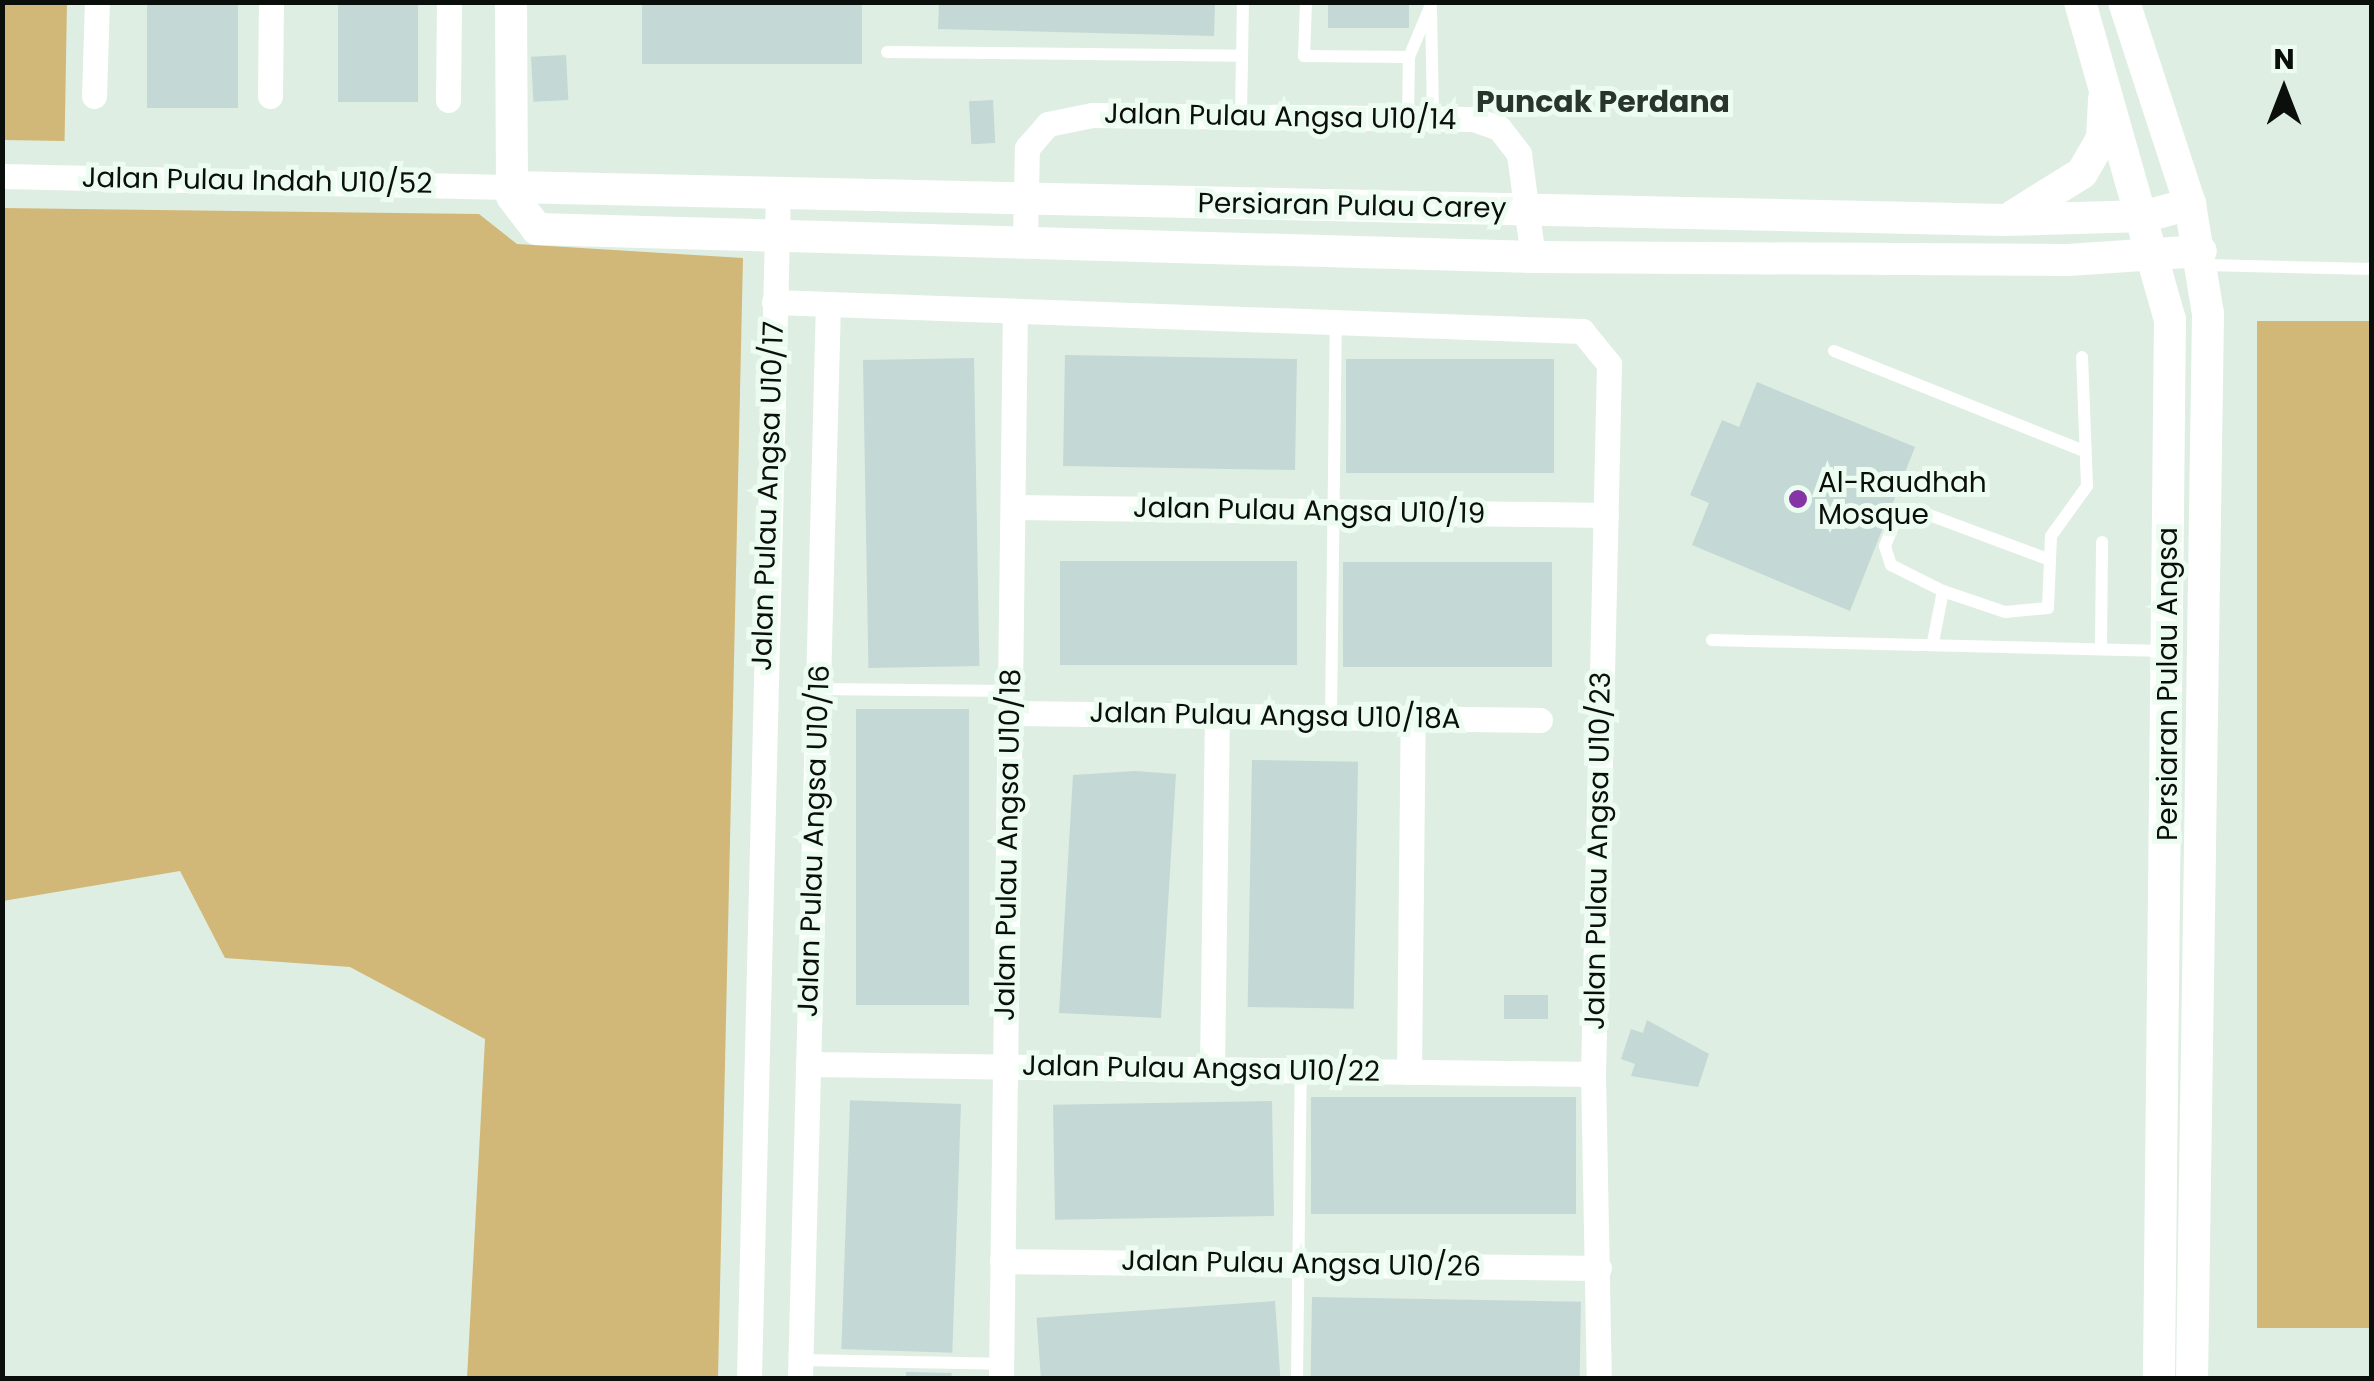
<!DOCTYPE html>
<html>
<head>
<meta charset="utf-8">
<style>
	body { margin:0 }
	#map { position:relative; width:2374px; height:1381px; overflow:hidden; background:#dfeee3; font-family:Poppins,sans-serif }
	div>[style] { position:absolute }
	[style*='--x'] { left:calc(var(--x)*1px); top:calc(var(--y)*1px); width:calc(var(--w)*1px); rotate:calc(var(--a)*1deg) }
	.green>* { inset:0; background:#d2b878; transform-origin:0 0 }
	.building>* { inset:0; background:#c4d8d5; transform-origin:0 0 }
	.lane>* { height:12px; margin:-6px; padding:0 6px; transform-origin:6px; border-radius:6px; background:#fff }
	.street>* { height:25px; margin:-12.5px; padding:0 12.5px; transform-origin:12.5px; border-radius:12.5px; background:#fff }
	.secondary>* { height:32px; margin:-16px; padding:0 16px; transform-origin:16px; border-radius:16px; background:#fff }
	.dots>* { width:28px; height:28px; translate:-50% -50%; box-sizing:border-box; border:5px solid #edfcf0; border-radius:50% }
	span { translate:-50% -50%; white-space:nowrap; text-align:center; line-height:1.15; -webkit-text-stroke:10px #edfcf0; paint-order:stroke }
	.street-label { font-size:28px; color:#0a0f0b }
	.poi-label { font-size:28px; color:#0a0f0b }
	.left { translate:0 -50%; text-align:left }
	.neighbourhood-label { font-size:30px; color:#29352c; font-weight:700 }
	.frame { position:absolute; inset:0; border:5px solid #0a0f0b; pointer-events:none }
	.north { position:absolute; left:2234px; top:40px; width:100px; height:100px; -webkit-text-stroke:8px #edfcf0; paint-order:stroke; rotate:0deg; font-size:28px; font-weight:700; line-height:40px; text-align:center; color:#0a0f0b }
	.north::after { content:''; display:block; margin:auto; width:35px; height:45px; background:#0a0f0b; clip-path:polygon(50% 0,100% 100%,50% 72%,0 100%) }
</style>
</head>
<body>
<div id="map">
	<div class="green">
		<i style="left:3px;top:2px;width:64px;height:138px;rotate:1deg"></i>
		<i style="clip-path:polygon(3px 208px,479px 214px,517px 244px,743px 258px,718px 1378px,467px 1378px,485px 1039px,350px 967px,225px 958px,180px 871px,3px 901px)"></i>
		<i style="left:2257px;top:321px;width:114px;height:1007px"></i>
	</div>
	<div class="building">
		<i style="left:147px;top:2px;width:91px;height:106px"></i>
		<i style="left:338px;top:2px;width:80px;height:100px"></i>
		<i style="left:642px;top:2px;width:220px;height:62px"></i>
		<i style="clip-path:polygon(939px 2px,1215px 2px,1214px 36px,938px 29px)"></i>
		<i style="left:1328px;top:2px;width:81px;height:26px"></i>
		<i style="left:566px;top:55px;width:45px;height:35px;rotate:87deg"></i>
		<i style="left:993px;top:100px;width:43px;height:24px;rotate:87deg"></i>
		<i style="left:1065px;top:355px;width:232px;height:111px;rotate:1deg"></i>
		<i style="left:974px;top:358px;width:308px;height:111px;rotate:89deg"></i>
		<i style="left:1346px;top:359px;width:208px;height:114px"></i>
		<i style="clip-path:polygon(1757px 382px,1915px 447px,1850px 611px,1692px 545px,1709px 503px,1690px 495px,1722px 420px,1739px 427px)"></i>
		<i style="left:1060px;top:561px;width:237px;height:104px"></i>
		<i style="left:1343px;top:562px;width:209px;height:105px"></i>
		<i style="left:969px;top:709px;width:296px;height:113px;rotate:90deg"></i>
		<i style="left:1252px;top:760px;width:106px;height:247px;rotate:1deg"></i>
		<i style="clip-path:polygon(1135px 771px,1176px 774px,1161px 1018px,1059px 1013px,1073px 775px)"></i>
		<i style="left:1548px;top:995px;width:24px;height:44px;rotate:90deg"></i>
		<i style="clip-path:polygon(1647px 1020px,1709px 1054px,1698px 1087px,1631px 1076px,1635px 1064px,1621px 1059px,1631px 1029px,1643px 1033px)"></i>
		<i style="left:1311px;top:1097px;width:265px;height:117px"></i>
		<i style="left:1272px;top:1101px;width:115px;height:219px;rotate:89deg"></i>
		<i style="left:961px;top:1104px;width:249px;height:111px;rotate:92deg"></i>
		<i style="left:1312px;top:1297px;width:269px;height:81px;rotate:1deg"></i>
		<i style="left:1275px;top:1301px;width:77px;height:239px;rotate:86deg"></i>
		<i style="clip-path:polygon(906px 1372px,952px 1373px,951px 1378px,906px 1378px)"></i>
	</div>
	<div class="lane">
		<i style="--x:1306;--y:2;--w:54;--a:92.1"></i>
		<i style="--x:1304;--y:56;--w:105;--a:0.5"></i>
		<i style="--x:1431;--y:10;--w:108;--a:88.9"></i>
		<i style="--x:887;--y:52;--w:355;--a:0.6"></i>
		<i style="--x:1241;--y:115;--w:113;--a:-89"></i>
		<i style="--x:1408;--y:118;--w:61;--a:-89.1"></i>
		<i style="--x:1409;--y:57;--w:56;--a:-67.1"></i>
		<i style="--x:2205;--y:265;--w:167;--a:1.4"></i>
		<i style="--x:1834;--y:351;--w:271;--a:21.8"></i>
		<i style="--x:1943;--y:591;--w:58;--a:-153.4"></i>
		<i style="--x:1891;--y:565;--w:20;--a:-108"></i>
		<i style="--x:1885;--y:546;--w:29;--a:-68"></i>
		<i style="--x:1896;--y:519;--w:20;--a:-30"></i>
		<i style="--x:1913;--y:509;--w:146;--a:20.4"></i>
		<i style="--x:1712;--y:640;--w:453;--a:1.4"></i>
		<i style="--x:1933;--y:642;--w:52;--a:-78.9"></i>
		<i style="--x:1943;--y:591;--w:65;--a:18.7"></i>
		<i style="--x:2005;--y:612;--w:43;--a:-5.3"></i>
		<i style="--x:2048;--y:608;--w:72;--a:-87.6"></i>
		<i style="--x:2051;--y:536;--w:62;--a:-54.2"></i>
		<i style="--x:2087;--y:486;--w:129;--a:-92.2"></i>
		<i style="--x:2101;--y:644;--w:102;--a:-89.4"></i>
		<i style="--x:818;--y:689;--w:192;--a:0.6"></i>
		<i style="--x:1331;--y:717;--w:395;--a:-89.3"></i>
		<i style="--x:800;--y:1360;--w:201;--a:1.1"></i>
		<i style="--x:1297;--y:1378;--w:307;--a:-89.3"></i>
	</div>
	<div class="street">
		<i style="--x:94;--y:96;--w:94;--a:-88.2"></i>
		<i style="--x:270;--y:96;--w:94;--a:-89.4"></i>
		<i style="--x:448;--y:100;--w:98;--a:-89.4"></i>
		<i style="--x:2;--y:176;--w:510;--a:1.24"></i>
		<i style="--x:1025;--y:240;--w:92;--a:-88.8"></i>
		<i style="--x:1027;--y:148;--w:32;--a:-49"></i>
		<i style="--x:1048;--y:124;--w:45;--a:-11.6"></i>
		<i style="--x:1092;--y:115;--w:381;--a:0.6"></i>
		<i style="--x:1473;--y:119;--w:28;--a:19"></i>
		<i style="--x:1499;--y:128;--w:33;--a:52"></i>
		<i style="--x:1519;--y:154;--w:104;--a:82.3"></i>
		<i style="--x:774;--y:302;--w:809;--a:2.06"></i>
		<i style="--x:1582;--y:331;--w:43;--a:50.7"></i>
		<i style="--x:1609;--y:364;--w:710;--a:91.29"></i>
		<i style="--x:1593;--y:1074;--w:304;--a:88.9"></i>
		<i style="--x:1013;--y:507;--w:593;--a:0.77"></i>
		<i style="--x:1010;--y:713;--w:530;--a:0.76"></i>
		<i style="--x:808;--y:1064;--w:785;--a:0.73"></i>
		<i style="--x:1212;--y:1069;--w:353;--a:-89.2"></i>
		<i style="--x:1409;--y:1072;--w:354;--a:-89.4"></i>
		<i style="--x:1002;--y:1261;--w:597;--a:0.67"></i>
		<i style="--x:749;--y:1378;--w:1183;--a:-88.6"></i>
		<i style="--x:800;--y:1378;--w:1074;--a:-88.51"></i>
		<i style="--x:1001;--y:1378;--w:1067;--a:-89.25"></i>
	</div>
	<div class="secondary">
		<i style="--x:511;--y:2;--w:194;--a:89.7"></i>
		<i style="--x:512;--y:196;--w:41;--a:52.9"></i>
		<i style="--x:537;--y:229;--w:996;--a:1.61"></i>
		<i style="--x:1533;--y:257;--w:535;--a:0.32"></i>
		<i style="--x:2068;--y:260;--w:133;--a:-3.9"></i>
		<i style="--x:2080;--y:2;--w:330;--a:74.2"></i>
		<i style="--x:2170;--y:319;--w:1059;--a:90.6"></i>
		<i style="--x:2124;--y:2;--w:213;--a:71.9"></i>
		<i style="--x:2190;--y:204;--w:111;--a:80.7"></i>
		<i style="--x:2208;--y:314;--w:1064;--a:90.86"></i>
		<i style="--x:512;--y:187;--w:1492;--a:1.27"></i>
		<i style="--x:2004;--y:220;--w:142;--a:-1.6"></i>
		<i style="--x:2146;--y:216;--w:46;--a:-15.3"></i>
		<i style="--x:2013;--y:216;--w:81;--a:-31.9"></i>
		<i style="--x:2082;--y:173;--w:39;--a:-60"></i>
		<i style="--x:2102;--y:139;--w:40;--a:-87.1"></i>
	</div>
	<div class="dots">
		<i style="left:1798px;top:499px;background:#8535a5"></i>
	</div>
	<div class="street-label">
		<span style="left:1280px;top:117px;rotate:1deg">Jalan Pulau Angsa U10/14</span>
		<span style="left:257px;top:181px;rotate:1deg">Jalan Pulau Indah U10/52</span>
		<span style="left:1352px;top:206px;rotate:1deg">Persiaran Pulau Carey</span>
		<span style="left:768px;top:496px;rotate:-88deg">Jalan Pulau Angsa U10/17</span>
		<span style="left:1309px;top:511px;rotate:1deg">Jalan Pulau Angsa U10/19</span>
		<span style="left:2168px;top:684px;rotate:-90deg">Persiaran Pulau Angsa</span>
		<span style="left:1275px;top:716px;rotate:1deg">Jalan Pulau Angsa U10/18A</span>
		<span style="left:814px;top:841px;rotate:-88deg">Jalan Pulau Angsa U10/16</span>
		<span style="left:1008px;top:845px;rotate:-89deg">Jalan Pulau Angsa U10/18</span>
		<span style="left:1598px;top:851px;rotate:-89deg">Jalan Pulau Angsa U10/23</span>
		<span style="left:1201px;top:1069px;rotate:1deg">Jalan Pulau Angsa U10/22</span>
		<span style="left:1301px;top:1264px;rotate:1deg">Jalan Pulau Angsa U10/26</span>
	</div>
	<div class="poi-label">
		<span class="left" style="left:1818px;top:499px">Al-Raudhah<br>Mosque</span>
	</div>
	<div class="neighbourhood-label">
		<span style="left:1603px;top:102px">Puncak Perdana</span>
	</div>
	<div class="frame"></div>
	<div class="north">N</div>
</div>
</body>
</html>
